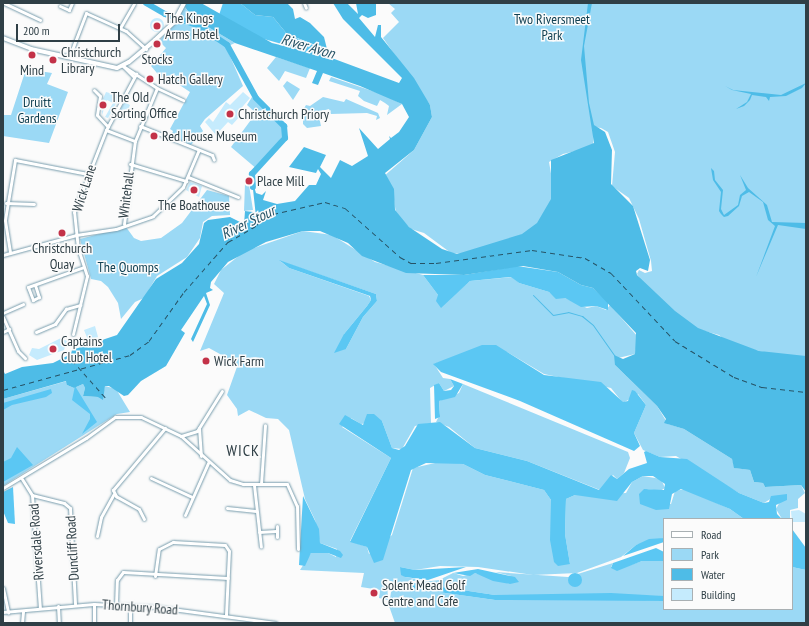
<!DOCTYPE html>
<html>
<head>
<meta charset="utf-8">
<style>
	body { margin:0 }
	#map { position:relative; width:809px; height:626px; overflow:hidden; background:#fbfbfb; font-family:"PT Sans Narrow",sans-serif }
	div>[style] { position:absolute }
	[style*='--x'] { left:calc(var(--x)*1px); top:calc(var(--y)*1px); width:calc(var(--w)*1px); rotate:calc(var(--a)*1deg) }
	.green>* { inset:0; background:#9bd9f5 }
	.forest>* { inset:0; background:#5bc7f3 }
	.round { border-radius:50% }
	.water>* { inset:0; background:#4ebce7 }
	.stream>* { height:1px; margin:-0.5px; padding:0 0.5px; transform-origin:0.5px; border-radius:0.5px; background:#4ebce7 }
	.river>* { height:6px; margin:-3px; padding:0 3px; transform-origin:3px; border-radius:3px; background:#4ebce7 }
	.ferry>* { height:1px; margin-top:-0.5px; transform-origin:0; background:repeating-linear-gradient(90deg,#265366 0 5px,transparent 0 9px) }
	.building>* { inset:0; background:#c5ebfd }
	.roads { filter:drop-shadow(0 0 1px #789dad) drop-shadow(0 0 1px #789dad) }
	.pedestrian>* { height:2.5px; margin:-1.25px; padding:0 1.25px; transform-origin:1.25px; border-radius:1.25px; background:#fff }
	.minor>* { height:3px; margin:-1.5px; padding:0 1.5px; transform-origin:1.5px; border-radius:1.5px; background:#fff }
	.tertiary>* { height:4px; margin:-2px; padding:0 2px; transform-origin:2px; border-radius:2px; background:#fff }
	.dots>* { width:11px; height:11px; translate:-50% -50%; box-sizing:border-box; border:2px solid #fbfbfb; border-radius:50% }
	span { translate:-50% -50%; white-space:nowrap; text-align:center; line-height:1.15; -webkit-text-stroke:3px #fbfbfb; paint-order:stroke }
	.poi-label { font-size:14px; color:#2f3f46 }
	.left { translate:0 -50%; text-align:left }
	.park-label { font-size:14px; color:#114153 }
	.street-label { font-size:14px; color:#2f3f46 }
	.water-label { font-size:15px; color:#265366; font-style:italic }
	.quarter-label { font-size:16px; color:#2f3f46; letter-spacing:1px }
	.frame { position:absolute; inset:0; border:4px solid #2f3f46; pointer-events:none }
	.legend { position:absolute; left:663px; top:518px; width:130px; height:92px; box-sizing:border-box; background:#fbfbfb; border:1px solid #a9b0b3; margin:0; padding:5px 7px; list-style:none; font-size:12px; color:#2f3f46 }
	.legend li { display:flex; align-items:center; gap:8px; height:20px }
	.legend b { width:20px; border:1px solid #a9b0b3 }
	.scale { position:absolute; left:16px; top:24px; width:104px; height:18px; box-sizing:border-box; border:2px solid #2f3f46; border-top:0; padding-left:5px; font-size:12px; line-height:14px; white-space:nowrap; color:#2f3f46; -webkit-text-stroke:3px #fbfbfb; paint-order:stroke }
</style>
</head>
<body>
<div id="map">
	<div class="green">
		<i style="clip-path:polygon(388px 3px,806px 3px,806px 361px,731px 345px,719px 335px,697px 329px,680px 317px,643px 283px,637px 274px,639px 270px,645px 273px,652px 271px,651px 261px,639px 219px,629px 198px,612px 186px,615px 152px,608px 132px,601px 128px,594px 127px,593px 147px,563px 154px,549px 162px,553px 185px,551px 200px,545px 219px,527px 233px,462px 254px,451px 253px,424px 233px,411px 229px,396px 214px,393px 192px,383px 177px,414px 150px,432px 117px,430px 105px,383px 38px,399px 22px,391px 13px,395px 9px)"></i>
		<i style="clip-path:polygon(184px 6px,193px 18px,235px 43px,226px 47px,243px 86px,205px 119px,200px 126px,203px 131px,190px 146px,171px 136px,173px 131px,170px 129px,190px 92px,175px 82px,162px 79px,151px 66px,166px 48px,159px 41px,176px 23px)"></i>
		<i style="clip-path:polygon(276px 57px,310px 68px,306px 78px,285px 71px,279px 81px,267px 68px)"></i>
		<i style="clip-path:polygon(26px 69px,52px 73px,47px 84px,68px 92px,49px 143px,3px 136px,3px 115px,11px 115px)"></i>
		<i style="clip-path:polygon(331px 77px,384px 95px,402px 104px,387px 115px,389px 106px,385px 103px,380px 100px,377px 106px,364px 101px,358px 96px,360px 91px,329px 81px)"></i>
		<i style="clip-path:polygon(287px 81px,300px 89px,293px 100px,283px 86px)"></i>
		<i style="clip-path:polygon(252px 97px,281px 126px,284px 134px,258px 170px,231px 147px,256px 113px,247px 105px)"></i>
		<i style="clip-path:polygon(323px 97px,344px 102px,346px 99px,378px 113px,380px 118px,376px 120px,377px 116px,367px 113px,331px 114px,329px 109px,318px 112px,321px 126px,307px 128px,303px 124px,303px 110px,306px 105px,310px 106px)"></i>
		<i style="clip-path:polygon(245px 184px,249px 185px,253px 210px,244px 211px)"></i>
		<i style="clip-path:polygon(207px 190px,229px 196px,230px 215px,212px 216px,203px 222px,200px 238px,187px 257px,157px 276px,144px 298px,135px 302px,121px 319px,118px 303px,108px 287px,101px 281px,91px 279px,80px 239px,126px 227px,134px 238px,141px 241px,161px 238px,182px 223px)"></i>
		<i style="clip-path:polygon(evenodd,303px 231px,332px 235px,375px 262px,423px 275px,438px 295px,454px 295px,470px 281px,512px 277px,519px 283px,549px 292px,556px 298px,565px 298px,587px 308px,596px 306px,606px 310px,610px 305px,638px 337px,635px 354px,618px 358px,615px 365px,657px 406px,668px 424px,684px 429px,732px 459px,735px 468px,750px 470px,754px 482px,763px 483px,765px 487px,801px 485px,805px 493px,798px 499px,798px 508px,790px 510px,790px 519px,782px 519px,776px 509px,783px 496px,775px 496px,764px 503px,739px 493px,676px 456px,660px 457px,643px 450px,634px 433px,646px 405px,638px 394px,623px 403px,611px 388px,544px 374px,507px 352px,464px 354px,434px 364px,443px 378px,450px 379px,454px 386px,444px 391px,439px 383px,430px 388px,431px 423px,415px 426px,402px 449px,392px 448px,382px 421px,361px 424px,351px 418px,342px 427px,391px 458px,350px 541px,367px 547px,369px 554px,392px 535px,413px 468px,444px 461px,463px 464px,485px 475px,544px 490px,551px 500px,553px 550px,570px 564px,565px 534px,566px 499px,575px 495px,626px 493px,632px 482px,643px 476px,661px 479px,665px 488px,660px 491px,648px 489px,640px 496px,640px 504px,671px 504px,675px 491px,685px 489px,730px 509px,744px 519px,664px 519px,664px 538px,636px 545px,621px 557px,577px 573px,533px 575px,478px 567px,440px 566px,415px 570px,400px 567px,405px 577px,421px 580px,398px 583px,387px 580px,388px 600px,379px 598px,380px 590px,361px 587px,364px 573px,300px 570px,311px 553px,328px 553px,336px 557px,337px 549px,320px 543px,315px 520px,305px 499px,289px 430px,278px 419px,266px 418px,249px 410px,238px 416px,237px 409px,227px 395px,238px 364px,209px 348px,200px 351px,224px 293px,214px 284px,221px 270px,245px 251px,303px 231px,280px 261px,376px 294px,377px 301px,363px 317px,346px 349px,344px 334px,367px 306px,371px 300px,369px 296px,289px 268px,280px 261px)"></i>
		<i style="clip-path:polygon(67px 381px,67px 385px,74px 388px,83px 384px,85px 388px,83px 396px,98px 397px,103px 394px,105px 386px,116px 389px,130px 412px,117px 414px,3px 486px,3px 399px)"></i>
		<i style="clip-path:polygon(463px 384px,628px 452px,630px 458px,624px 473px,617px 479px,613px 475px,600px 490px,527px 461px,475px 448px,449px 427px,436px 422px,440px 414px,439px 401px,459px 393px)"></i>
		<i style="clip-path:polygon(642px 561px,664px 561px,664px 596px,495px 595px,416px 583px,439px 580px,453px 573px,463px 576px,475px 573px,510px 584px,511px 576px,495px 572px,568px 577px,613px 563px,611px 567px,625px 567px)"></i>
		<i style="clip-path:polygon(792px 567px,806px 570px,805px 623px,395px 623px,389px 606px,391px 592px,396px 586px,495px 600px,623px 599px,664px 601px,664px 609px,792px 609px)"></i>
	</div>
	<div class="forest">
		<i style="clip-path:polygon(223px 3px,240px 3px,255px 15px,273px 17px,287px 34px,318px 47px,320px 52px,317px 54px,257px 37px,219px 15px)"></i>
		<i style="clip-path:polygon(279px 260px,376px 294px,377px 301px,363px 317px,346px 349px,334px 353px,344px 334px,367px 306px,371px 300px,370px 296px,289px 268px)"></i>
		<i style="clip-path:polygon(517px 266px,558px 272px,581px 285px,593px 288px,608px 302px,608px 310px,596px 306px,581px 307px,565px 298px,556px 299px,549px 292px,519px 283px,511px 277px,470px 281px,441px 308px,436px 301px,438px 295px,423px 275px,464px 275px)"></i>
		<i style="clip-path:polygon(482px 345px,496px 345px,544px 375px,601px 382px,623px 402px,628px 401px,632px 390px,635px 391px,646px 405px,634px 433px,640px 446px,634px 451px,520px 401px,441px 372px,433px 364px)"></i>
		<i style="clip-path:polygon(450px 379px,463px 384px,455px 397px,439px 401px,440px 417px,435px 419px,434px 385px,439px 383px,444px 391px,451px 390px,454px 386px)"></i>
		<i style="clip-path:polygon(75px 386px,97px 422px,82px 434px,90px 419px,90px 414px,72px 400px)"></i>
		<i style="clip-path:polygon(51px 389px,52px 393px,46px 397px,12px 405px,3px 410px,3px 403px)"></i>
		<i style="clip-path:polygon(367px 414px,374px 414px,382px 421px,392px 448px,399px 450px,405px 446px,418px 424px,440px 422px,475px 448px,527px 461px,599px 490px,611px 475px,617px 479px,629px 469px,647px 463px,644px 452px,646px 451px,660px 457px,687px 459px,739px 493px,764px 503px,769px 502px,771px 496px,787px 494px,787px 500px,776px 505px,777px 514px,782px 519px,744px 519px,730px 509px,681px 489px,672px 494px,669px 509px,656px 510px,640px 504px,639px 494px,644px 489px,664px 490px,665px 484px,653px 476px,643px 476px,632px 482px,617px 501px,575px 495px,566px 499px,565px 534px,570px 564px,558px 566px,554px 562px,550px 540px,551px 500px,544px 490px,485px 475px,463px 464px,426px 463px,411px 470px,383px 560px,374px 563px,367px 547px,350px 542px,391px 458px,339px 424px,345px 415px,363px 425px)"></i>
		<i style="clip-path:polygon(17px 447px,33px 465px,3px 482px,3px 462px,11px 458px)"></i>
		<i style="clip-path:polygon(13px 487px,15px 524px,8px 523px,3px 511px,3px 492px)"></i>
		<i style="clip-path:polygon(303px 496px,319px 529px,320px 543px,340px 551px,343px 555px,341px 558px,328px 553px,311px 553px,305px 566px,299px 565px)"></i>
		<i style="clip-path:polygon(792px 529px,806px 548px,806px 570px,792px 567px)"></i>
		<i style="clip-path:polygon(664px 538px,664px 542px,623px 556px,636px 545px,649px 539px)"></i>
		<i style="clip-path:polygon(656px 548px,664px 552px,664px 561px,642px 561px,617px 571px,611px 568px,613px 563px)"></i>
		<i style="clip-path:polygon(400px 567px,415px 570px,466px 567px,428px 580px,405px 577px,401px 575px)"></i>
		<i style="clip-path:polygon(478px 569px,515px 577px,519px 582px,510px 584px,493px 581px,475px 573px,470px 576px,453px 573px)"></i>
		<i class="round" style="left:568px;top:573px;width:14px;height:14px"></i>
		<i style="clip-path:polygon(416px 583px,495px 595px,611px 593px,664px 596px,664px 601px,495px 600px,396px 586px)"></i>
	</div>
	<div class="water">
		<i style="clip-path:polygon(182px 3px,201px 3px,272px 43px,317px 54px,320px 52px,318px 46px,287px 34px,273px 17px,255px 15px,240px 3px,287px 3px,293px 9px,295px 19px,300px 17px,310px 23px,324px 37px,329px 57px,399px 83px,402px 78px,343px 19px,333px 3px,347px 3px,358px 14px,356px 3px,376px 3px,376px 15px,368px 18px,362px 15px,359px 18px,375px 37px,378px 25px,381px 25px,381px 37px,414px 78px,430px 105px,432px 117px,414px 150px,385px 173px,394px 189px,395px 210px,409px 227px,442px 249px,457px 254px,522px 234px,537px 223px,551px 199px,551px 160px,594px 143px,581px 60px,588px 3px,592px 3px,584px 46px,589px 103px,594px 125px,605px 132px,612px 150px,611px 184px,633px 206px,650px 260px,648px 271px,640px 268px,636px 271px,637px 275px,675px 311px,698px 328px,759px 351px,806px 356px,806px 492px,801px 485px,765px 487px,763px 483px,754px 482px,750px 470px,734px 468px,732px 459px,684px 429px,664px 423px,666px 419px,657px 406px,615px 365px,614px 355px,623px 359px,635px 354px,636px 333px,593px 288px,581px 285px,558px 272px,523px 266px,464px 275px,406px 273px,362px 256px,348px 243px,320px 231px,303px 231px,266px 242px,228px 262px,211px 282px,210px 288px,213px 290px,206px 293px,210px 305px,193px 342px,191px 339px,207px 304px,204px 296px,181px 330px,185px 333px,166px 366px,141px 381px,128px 395px,124px 396px,109px 386px,105px 386px,103px 400px,98px 397px,83px 396px,85px 388px,83px 384px,74px 388px,67px 385px,66px 381px,3px 399px,3px 370px,5px 374px,22px 367px,53px 363px,71px 354px,72px 350px,117px 335px,156px 279px,182px 263px,199px 244px,204px 223px,208px 220px,230px 217px,244px 224px,245px 211px,253px 212px,256px 217px,252px 180px,256px 193px,262px 195px,266px 191px,263px 200px,277px 204px,295px 201px,309px 185px,316px 185px,321px 174px,318px 169px,316px 173px,289px 167px,304px 147px,326px 155px,320px 167px,331px 178px,340px 160px,352px 166px,368px 156px,359px 128px,378px 149px,390px 139px,389px 136px,391px 138px,399px 132px,409px 117px,402px 104px,360px 86px,323px 73px,318px 85px,312px 83px,317px 71px,235px 43px,193px 18px)"></i>
		<i style="clip-path:polygon(806px 83px,802px 88px,786px 96px,770px 97px,769px 101px,766px 97px,752px 95px,750px 100px,744px 106px,736px 109px,747px 102px,751px 94px,732px 90px,725px 86px,733px 90px,781px 95px)"></i>
		<i style="clip-path:polygon(711px 168px,714px 171px,715px 180px,723px 190px,721px 209px,724px 215px,738px 205px,740px 195px,746px 190px,740px 175px,748px 188px,767px 205px,772px 222px,806px 223px,806px 229px,778px 225px,756px 277px,775px 226px,768px 220px,763px 202px,749px 192px,742px 196px,739px 206px,728px 216px,724px 217px,721px 214px,719px 211px,721px 192px,713px 180px)"></i>
	</div>
	<div class="stream">
		<i style="--x:533;--y:295;--w:28;--a:45"></i>
		<i style="--x:553;--y:315;--w:15;--a:-11"></i>
		<i style="--x:568;--y:312;--w:15;--a:16"></i>
		<i style="--x:582;--y:316;--w:14;--a:39"></i>
		<i style="--x:593;--y:325;--w:37;--a:55"></i>
	</div>
	<div class="river">
		<i style="--x:146;--y:3;--w:22;--a:30"></i>
		<i style="--x:165;--y:14;--w:36;--a:19"></i>
		<i style="--x:199;--y:26;--w:34;--a:34"></i>
		<i style="--x:227;--y:45;--w:60;--a:61.3"></i>
		<i style="--x:256;--y:98;--w:40;--a:45"></i>
		<i style="--x:284;--y:126;--w:12;--a:85"></i>
		<i style="--x:285;--y:138;--w:49;--a:132.5"></i>
		<i style="--x:252;--y:174;--w:13;--a:86"></i>
	</div>
	<div class="ferry">
		<i style="--x:72;--y:360;--w:50;--a:48.3"></i>
		<i style="--x:3;--y:390;--w:132;--a:-15.4"></i>
		<i style="--x:130;--y:355;--w:24;--a:-36"></i>
		<i style="--x:149;--y:341;--w:60;--a:-54.5"></i>
		<i style="--x:184;--y:292;--w:67;--a:-48.7"></i>
		<i style="--x:228;--y:242;--w:34;--a:-30"></i>
		<i style="--x:258;--y:225;--w:7;--a:-106"></i>
		<i style="--x:256;--y:218;--w:71;--a:-13.1"></i>
		<i style="--x:325;--y:202;--w:21;--a:17"></i>
		<i style="--x:345;--y:208;--w:74;--a:41.7"></i>
		<i style="--x:400;--y:257;--w:13;--a:29"></i>
		<i style="--x:411;--y:263;--w:25;--a:0"></i>
		<i style="--x:436;--y:263;--w:97;--a:-7.7"></i>
		<i style="--x:532;--y:250;--w:54;--a:8.6"></i>
		<i style="--x:585;--y:258;--w:30;--a:30"></i>
		<i style="--x:611;--y:273;--w:93;--a:46.7"></i>
		<i style="--x:675;--y:341;--w:69;--a:31.4"></i>
		<i style="--x:734;--y:377;--w:30;--a:20"></i>
		<i style="--x:762;--y:387;--w:44;--a:6.5"></i>
	</div>
	<div class="building">
		<i class="round" style="left:150px;top:18px;width:14px;height:14px"></i>
		<i style="clip-path:polygon(114px 91px,121px 94px,108px 118px,105px 117px,113px 103px,107px 100px,102px 115px,102px 101px,106px 92px,113px 94px)"></i>
		<i style="clip-path:polygon(243px 92px,250px 98px,238px 112px,241px 115px,232px 125px,228px 122px,216px 135px,205px 122px,209px 118px,213px 122px,226px 102px,230px 105px)"></i>
		<i style="clip-path:polygon(124px 102px,130px 105px,124px 119px,120px 120px,116px 118px)"></i>
		<i style="clip-path:polygon(190px 182px,202px 186px,199px 197px,186px 190px)"></i>
		<i style="clip-path:polygon(95px 326px,98px 337px,88px 340px,84px 330px)"></i>
		<i style="clip-path:polygon(61px 338px,67px 341px,64px 350px,37px 360px,29px 355px,32px 348px,39px 349px)"></i>
		<i style="clip-path:polygon(799px 510px,806px 514px,806px 522px,792px 522px,791px 511px)"></i>
	</div>
	<div class="roads">
		<div class="pedestrian">
			<i style="--x:4;--y:3;--w:40;--a:25"></i>
		</div>
		<div class="minor">
			<i style="--x:304;--y:3;--w:5;--a:68"></i>
			<i style="--x:60;--y:6;--w:10;--a:24"></i>
			<i style="--x:69;--y:10;--w:8;--a:-67"></i>
			<i style="--x:120;--y:28;--w:28;--a:-60"></i>
			<i style="--x:70;--y:55;--w:45;--a:-69.1"></i>
			<i style="--x:86;--y:13;--w:44;--a:24.2"></i>
			<i style="--x:126;--y:31;--w:27;--a:42"></i>
			<i style="--x:123;--y:66;--w:40;--a:32.9"></i>
			<i style="--x:157;--y:88;--w:29;--a:25"></i>
			<i style="--x:123;--y:66;--w:14;--a:45"></i>
			<i style="--x:94;--y:90;--w:8;--a:45"></i>
			<i style="--x:100;--y:96;--w:19;--a:99"></i>
			<i style="--x:97;--y:115;--w:16;--a:47"></i>
			<i style="--x:140;--y:126;--w:78;--a:21.9"></i>
			<i style="--x:212;--y:155;--w:5;--a:68"></i>
			<i style="--x:106;--y:130;--w:31;--a:21"></i>
			<i style="--x:130;--y:164;--w:59;--a:16.9"></i>
			<i style="--x:188;--y:177;--w:54;--a:21.8"></i>
			<i style="--x:6;--y:203;--w:28;--a:2"></i>
			<i style="--x:124;--y:224;--w:84;--a:-82.5"></i>
			<i style="--x:135;--y:141;--w:57;--a:-67.5"></i>
			<i style="--x:10;--y:252;--w:32;--a:-99"></i>
			<i style="--x:5;--y:220;--w:61;--a:-80.5"></i>
			<i style="--x:15;--y:160;--w:74;--a:10.9"></i>
			<i style="--x:3;--y:255;--w:76;--a:-15.3"></i>
			<i style="--x:76;--y:235;--w:40;--a:-8.5"></i>
			<i style="--x:116;--y:229;--w:39;--a:-19"></i>
			<i style="--x:153;--y:216;--w:42;--a:-44"></i>
			<i style="--x:183;--y:187;--w:39;--a:-67"></i>
			<i style="--x:35;--y:285;--w:13;--a:72"></i>
			<i style="--x:39;--y:297;--w:7;--a:153"></i>
			<i style="--x:33;--y:300;--w:14;--a:-111"></i>
			<i style="--x:28;--y:287;--w:59;--a:-19.7"></i>
			<i style="--x:3;--y:313;--w:22;--a:-24"></i>
			<i style="--x:3;--y:317;--w:37;--a:66"></i>
			<i style="--x:18;--y:351;--w:10;--a:45"></i>
			<i style="--x:3;--y:332;--w:7;--a:-27"></i>
			<i style="--x:36;--y:332;--w:21;--a:-23"></i>
			<i style="--x:55;--y:324;--w:19;--a:-54"></i>
			<i style="--x:66;--y:309;--w:15;--a:-16"></i>
			<i style="--x:73;--y:334;--w:60;--a:-76.4"></i>
			<i style="--x:87;--y:276;--w:28;--a:-108"></i>
			<i style="--x:78;--y:249;--w:37;--a:-96"></i>
			<i style="--x:74;--y:212;--w:88;--a:-68.7"></i>
			<i style="--x:106;--y:130;--w:64;--a:-61.8"></i>
			<i style="--x:199;--y:428;--w:28;--a:86"></i>
			<i style="--x:181;--y:436;--w:17;--a:-17"></i>
			<i style="--x:197;--y:431;--w:47;--a:-58"></i>
			<i style="--x:151;--y:478;--w:45;--a:24.9"></i>
			<i style="--x:22;--y:479;--w:19;--a:58"></i>
			<i style="--x:32;--y:495;--w:113;--a:86"></i>
			<i style="--x:261;--y:484;--w:59;--a:-86.1"></i>
			<i style="--x:254;--y:485;--w:62;--a:83.6"></i>
			<i style="--x:3;--y:488;--w:97;--a:-31.1"></i>
			<i style="--x:86;--y:438;--w:36;--a:-36"></i>
			<i style="--x:115;--y:417;--w:26;--a:0"></i>
			<i style="--x:141;--y:417;--w:44;--a:25.4"></i>
			<i style="--x:181;--y:436;--w:66;--a:41.9"></i>
			<i style="--x:230;--y:480;--w:14;--a:17"></i>
			<i style="--x:243;--y:484;--w:44;--a:0"></i>
			<i style="--x:287;--y:484;--w:24;--a:66"></i>
			<i style="--x:297;--y:506;--w:43;--a:88.7"></i>
			<i style="--x:32;--y:495;--w:33;--a:14"></i>
			<i style="--x:64;--y:503;--w:8;--a:40"></i>
			<i style="--x:70;--y:508;--w:96;--a:87"></i>
			<i style="--x:227;--y:508;--w:29;--a:6"></i>
			<i style="--x:185;--y:515;--w:57;--a:-66.1"></i>
			<i style="--x:144;--y:519;--w:11;--a:-117"></i>
			<i style="--x:139;--y:509;--w:26;--a:-151"></i>
			<i style="--x:116;--y:496;--w:7;--a:-117"></i>
			<i style="--x:113;--y:490;--w:81;--a:-50"></i>
			<i style="--x:259;--y:532;--w:17;--a:-3"></i>
			<i style="--x:97;--y:536;--w:19;--a:-78"></i>
			<i style="--x:101;--y:517;--w:26;--a:-61"></i>
			<i style="--x:277;--y:537;--w:11;--a:-90"></i>
			<i style="--x:155;--y:576;--w:27;--a:-82"></i>
			<i style="--x:159;--y:549;--w:16;--a:-27"></i>
			<i style="--x:173;--y:542;--w:52;--a:3.3"></i>
			<i style="--x:225;--y:545;--w:7;--a:56"></i>
			<i style="--x:229;--y:551;--w:64;--a:92.7"></i>
			<i style="--x:3;--y:588;--w:25;--a:78"></i>
			<i style="--x:94;--y:604;--w:19;--a:90"></i>
			<i style="--x:116;--y:605;--w:25;--a:-88"></i>
			<i style="--x:117;--y:580;--w:10;--a:-53"></i>
			<i style="--x:123;--y:572;--w:105;--a:3.3"></i>
			<i style="--x:58;--y:606;--w:17;--a:87"></i>
			<i style="--x:130;--y:606;--w:17;--a:90"></i>
			<i style="--x:3;--y:612;--w:91;--a:-5"></i>
			<i style="--x:94;--y:604;--w:63;--a:2.7"></i>
			<i style="--x:157;--y:607;--w:120;--a:7.7"></i>
			<i style="--x:22;--y:623;--w:12;--a:-85"></i>
		</div>
		<div class="tertiary">
			<i style="--x:3;--y:38;--w:30;--a:21"></i>
			<i style="--x:31;--y:49;--w:88;--a:12.5"></i>
			<i style="--x:117;--y:68;--w:13;--a:-27"></i>
			<i style="--x:129;--y:62;--w:34;--a:-40"></i>
			<i style="--x:155;--y:40;--w:26;--a:-43"></i>
			<i style="--x:174;--y:22;--w:21;--a:-62"></i>
		</div>
	</div>
	<div class="dots">
		<i style="left:157px;top:26px;background:#c33248"></i>
		<i style="left:157px;top:44px;background:#c33248"></i>
		<i style="left:32px;top:55px;background:#c33248"></i>
		<i style="left:53px;top:60px;background:#c33248"></i>
		<i style="left:150px;top:79px;background:#c33248"></i>
		<i style="left:103px;top:105px;background:#c33248"></i>
		<i style="left:230px;top:114px;background:#c33248"></i>
		<i style="left:154px;top:136px;background:#c33248"></i>
		<i style="left:249px;top:181px;background:#c33248"></i>
		<i style="left:194px;top:190px;background:#c33248"></i>
		<i style="left:62px;top:233px;background:#c33248"></i>
		<i style="left:53px;top:349px;background:#c33248"></i>
		<i style="left:206px;top:361px;background:#c33248"></i>
		<i style="left:374px;top:593px;background:#c33248"></i>
	</div>
	<div class="poi-label">
		<span class="left" style="left:165px;top:26px">The Kings<br>Arms Hotel</span>
		<span class="left" style="left:61px;top:60px">Christchurch<br>Library</span>
		<span style="left:157px;top:59px">Stocks</span>
		<span style="left:32px;top:70px">Mind</span>
		<span class="left" style="left:158px;top:79px">Hatch Gallery</span>
		<span class="left" style="left:111px;top:105px">The Old<br>Sorting Office</span>
		<span class="left" style="left:238px;top:114px">Christchurch Priory</span>
		<span class="left" style="left:162px;top:136px">Red House Museum</span>
		<span class="left" style="left:257px;top:181px">Place Mill</span>
		<span style="left:194px;top:205px">The Boathouse</span>
		<span style="left:62px;top:256px">Christchurch<br>Quay</span>
		<span class="left" style="left:61px;top:349px">Captains<br>Club Hotel</span>
		<span class="left" style="left:214px;top:361px">Wick Farm</span>
		<span class="left" style="left:382px;top:593px">Solent Mead Golf<br>Centre and Cafe</span>
	</div>
	<div class="park-label">
		<span style="left:552px;top:27px">Two Riversmeet<br>Park</span>
		<span style="left:37px;top:110px">Druitt<br>Gardens</span>
		<span style="left:128px;top:267px">The Quomps</span>
	</div>
	<div class="street-label">
		<span style="left:84px;top:188px;rotate:-72deg">Wick Lane</span>
		<span style="left:126px;top:195px;rotate:-83deg">Whitehall</span>
		<span style="left:36px;top:542px;rotate:-94deg">Riversdale Road</span>
		<span style="left:72px;top:548px;rotate:-93deg">Duncliff Road</span>
		<span style="left:140px;top:607px;rotate:4deg">Thornbury Road</span>
	</div>
	<div class="water-label">
		<span style="left:308px;top:46px;rotate:16deg">River Avon</span>
		<span style="left:248px;top:222px;rotate:-26deg">River Stour</span>
	</div>
	<div class="quarter-label">
		<span style="left:243px;top:450px">WICK</span>
	</div>
	<div class="frame"></div>
	<ul class="legend">
	<li><b style="height:5px;background:#fff"></b>Road</li>
	<li><b style="height:11px;background:#9bd9f5"></b>Park</li>
	<li><b style="height:11px;background:#4ebce7"></b>Water</li>
	<li><b style="height:11px;background:#c5ebfd"></b>Building</li>
	</ul>
	<div class="scale">200 m</div>
</div>
</body>
</html>
